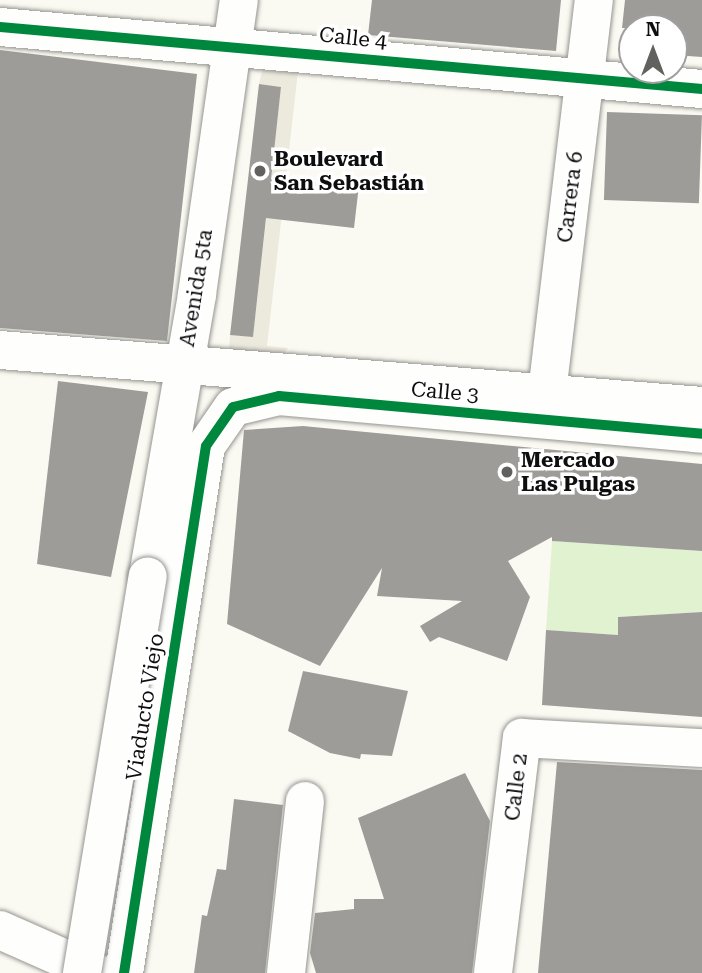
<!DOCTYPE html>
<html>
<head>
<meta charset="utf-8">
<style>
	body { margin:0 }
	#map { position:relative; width:702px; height:973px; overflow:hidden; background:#fbfaf2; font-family:"Roboto Serif",serif }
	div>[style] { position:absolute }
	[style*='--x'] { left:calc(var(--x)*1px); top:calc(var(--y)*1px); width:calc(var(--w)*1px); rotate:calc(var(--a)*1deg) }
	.green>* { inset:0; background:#e1f2d0 }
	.plaza>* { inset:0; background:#ece9dd }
	.building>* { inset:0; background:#9e9c98; transform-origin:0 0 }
	.roads { filter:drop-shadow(0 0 2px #959491) drop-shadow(0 0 2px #959491) }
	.minor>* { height:38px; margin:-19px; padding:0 19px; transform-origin:19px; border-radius:19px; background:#fefefd }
	.bridges { filter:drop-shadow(0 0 2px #959491) drop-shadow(0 0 2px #959491) }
	.minor-bridge>* { height:38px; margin:-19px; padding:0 19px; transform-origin:19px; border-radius:19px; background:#fefefd }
	.cycleway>* { height:10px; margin:-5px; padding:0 5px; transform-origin:5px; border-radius:5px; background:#00873e }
	.dots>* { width:19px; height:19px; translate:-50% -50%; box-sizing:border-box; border:4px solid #fff; border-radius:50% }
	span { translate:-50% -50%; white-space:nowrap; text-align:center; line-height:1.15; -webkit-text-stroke:7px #fff; paint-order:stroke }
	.street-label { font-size:21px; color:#0e0e0e }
	.poi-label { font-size:21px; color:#0e0e0e; font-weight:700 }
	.left { translate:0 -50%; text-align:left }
	.north { position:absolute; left:618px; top:14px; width:70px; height:70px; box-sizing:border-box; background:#fff; border:2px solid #9f9f9f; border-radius:50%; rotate:0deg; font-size:19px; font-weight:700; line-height:28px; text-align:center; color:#0e0e0e }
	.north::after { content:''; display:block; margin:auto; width:24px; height:32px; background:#61615e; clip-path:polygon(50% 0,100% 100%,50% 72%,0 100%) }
</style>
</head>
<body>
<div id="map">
	<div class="green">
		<i style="clip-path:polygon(552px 541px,702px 551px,702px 612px,618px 617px,618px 635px,546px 630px)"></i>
	</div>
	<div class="plaza">
		<i style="clip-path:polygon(263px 67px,298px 71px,267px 346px,288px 348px,279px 360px,229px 353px,230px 335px,253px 336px,281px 87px,259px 84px)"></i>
	</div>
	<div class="building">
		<i style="clip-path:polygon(372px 0,561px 0,556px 51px,368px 35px)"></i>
		<i style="clip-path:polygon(625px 0,702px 0,702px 57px,674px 55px,674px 28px,622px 28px)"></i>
		<i style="clip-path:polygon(0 50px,197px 74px,167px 341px,0 328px)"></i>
		<i style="clip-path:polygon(259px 84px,281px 87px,271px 179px,359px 185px,354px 228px,266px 218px,253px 337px,230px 335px)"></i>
		<i style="left:607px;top:112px;width:95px;height:88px;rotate:2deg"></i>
		<i style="clip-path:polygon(58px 381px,148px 392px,111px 577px,37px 564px)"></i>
		<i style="clip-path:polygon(303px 426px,702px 464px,702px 551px,552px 541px,552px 537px,508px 561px,530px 597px,507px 661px,439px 637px,430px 642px,420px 626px,462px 601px,377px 596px,382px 568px,320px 666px,227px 624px,244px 430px)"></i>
		<i style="clip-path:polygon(702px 612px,702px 717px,542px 705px,546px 630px,618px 635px,618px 617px)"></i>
		<i style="clip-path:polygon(303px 671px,408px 691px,392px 756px,361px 754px,360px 759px,330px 753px,288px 731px)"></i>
		<i style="clip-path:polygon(557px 762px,702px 770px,702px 973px,538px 973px)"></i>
		<i style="clip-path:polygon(465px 773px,490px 821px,472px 973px,316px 973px,310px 953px,315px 913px,354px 909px,354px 899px,384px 899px,358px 818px)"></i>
		<i style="clip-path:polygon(234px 799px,283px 805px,265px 973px,194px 973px,202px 915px,207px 916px,217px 869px,226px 870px)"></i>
	</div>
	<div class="roads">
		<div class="minor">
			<i style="--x:0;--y:27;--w:705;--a:5.05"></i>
			<i style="--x:0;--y:350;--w:704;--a:4.56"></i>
			<i style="--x:544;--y:418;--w:421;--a:-83.2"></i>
			<i style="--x:148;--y:576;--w:286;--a:-80.1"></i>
			<i style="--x:197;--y:294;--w:297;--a:-81.9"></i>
			<i style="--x:0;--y:930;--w:106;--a:23.9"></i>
			<i style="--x:124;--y:973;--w:533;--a:-81.16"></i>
			<i style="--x:206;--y:446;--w:47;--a:-55.3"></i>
			<i style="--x:233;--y:407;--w:47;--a:-13.4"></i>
			<i style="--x:279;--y:396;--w:425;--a:5.1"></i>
			<i style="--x:286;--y:973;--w:173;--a:-83.7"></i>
			<i style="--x:493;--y:973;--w:237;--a:-83"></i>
			<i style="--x:522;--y:738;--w:180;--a:3.2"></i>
		</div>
	</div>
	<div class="bridges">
		<div class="minor-bridge">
			<i style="--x:82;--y:973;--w:402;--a:-80.6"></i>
		</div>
	</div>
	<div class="cycleway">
		<i style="--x:0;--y:27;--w:705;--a:5.05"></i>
		<i style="--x:124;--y:973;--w:533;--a:-81.16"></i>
		<i style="--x:206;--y:446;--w:47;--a:-55.3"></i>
		<i style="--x:233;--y:407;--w:47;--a:-13.4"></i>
		<i style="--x:279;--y:396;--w:425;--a:5.1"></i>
	</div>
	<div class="dots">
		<i style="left:260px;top:171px;background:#61615e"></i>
		<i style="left:507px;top:472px;background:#61615e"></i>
	</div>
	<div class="street-label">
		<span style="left:353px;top:38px;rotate:6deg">Calle 4</span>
		<span style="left:570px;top:197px;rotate:-83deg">Carrera 6</span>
		<span style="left:196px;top:288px;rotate:-81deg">Avenida 5ta</span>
		<span style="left:445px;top:392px;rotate:5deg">Calle 3</span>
		<span style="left:145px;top:707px;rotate:-81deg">Viaducto Viejo</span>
		<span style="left:516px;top:787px;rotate:-83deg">Calle 2</span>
	</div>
	<div class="poi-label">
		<span class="left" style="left:274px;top:171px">Boulevard<br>San Sebastián</span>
		<span class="left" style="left:521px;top:472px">Mercado<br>Las Pulgas</span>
	</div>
	<div class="north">N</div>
</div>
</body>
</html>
